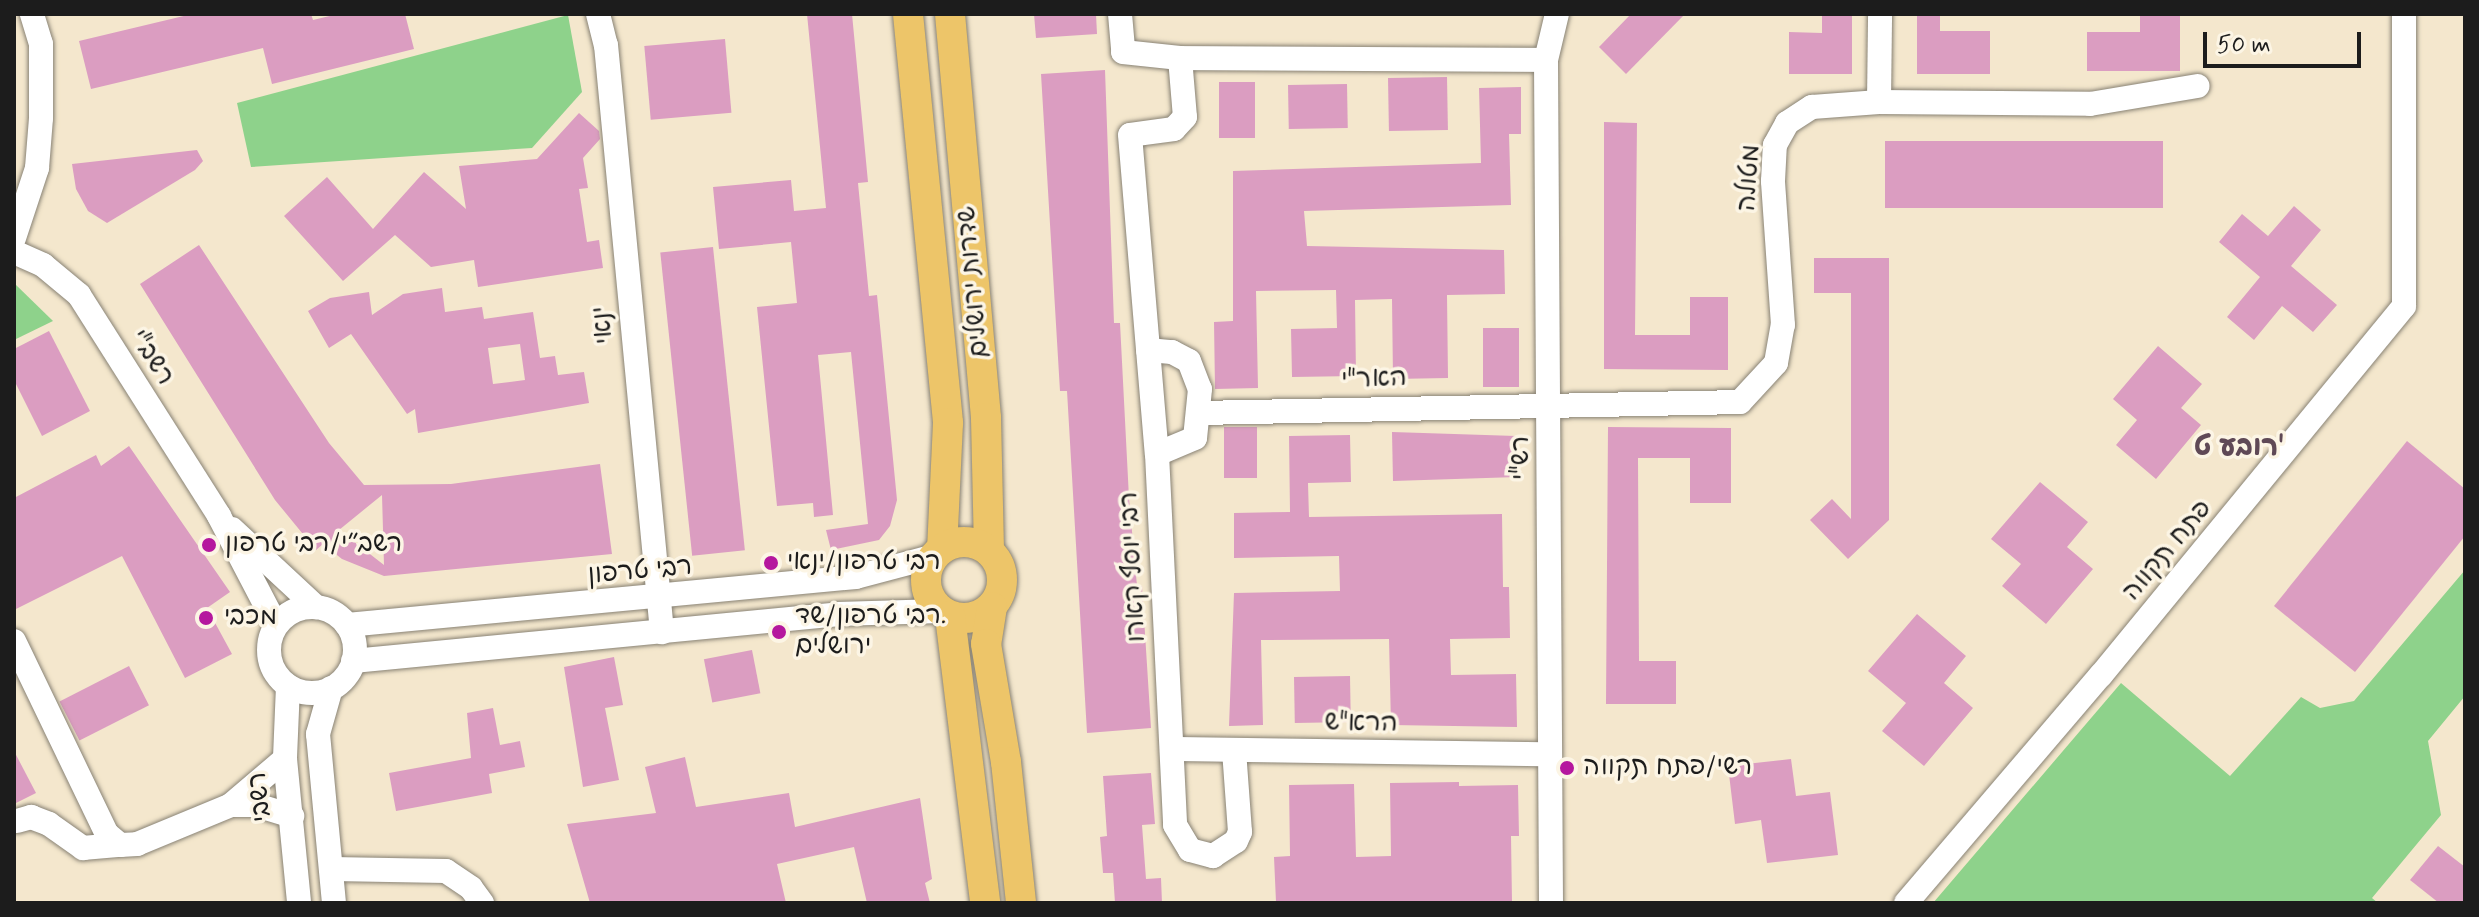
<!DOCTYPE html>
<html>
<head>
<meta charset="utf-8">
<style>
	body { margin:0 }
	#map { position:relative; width:2479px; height:917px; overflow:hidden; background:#f4e7cd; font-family:Mynerve,"Playpen Sans Hebrew",sans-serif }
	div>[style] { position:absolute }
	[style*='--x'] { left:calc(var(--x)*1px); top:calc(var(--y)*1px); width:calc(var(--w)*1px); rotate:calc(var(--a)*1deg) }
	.green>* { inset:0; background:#8ed28b }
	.building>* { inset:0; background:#db9dc1; transform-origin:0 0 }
	.roads { filter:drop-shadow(0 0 2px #888274) drop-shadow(0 0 2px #888274) }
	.minor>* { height:24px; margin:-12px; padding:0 12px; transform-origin:12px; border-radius:12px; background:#fff }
	.minor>.ring { margin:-12px; padding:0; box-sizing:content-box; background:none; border:24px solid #fff; border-radius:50% }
	.major>* { height:30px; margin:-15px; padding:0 15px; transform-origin:15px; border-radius:15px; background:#edc569 }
	.major>.ring { margin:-15px; padding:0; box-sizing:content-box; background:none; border:30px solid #edc569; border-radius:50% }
	.dots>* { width:22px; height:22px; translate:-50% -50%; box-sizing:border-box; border:4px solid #fcf5e5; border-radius:50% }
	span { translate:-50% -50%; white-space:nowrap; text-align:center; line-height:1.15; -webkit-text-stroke:7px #fcf5e5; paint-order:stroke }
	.street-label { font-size:26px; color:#1c1c1c }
	.poi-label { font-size:26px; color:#1c1c1c }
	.left { translate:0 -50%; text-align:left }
	.neighbourhood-label { font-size:28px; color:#5f4956; font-weight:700 }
	.frame { position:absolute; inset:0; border:16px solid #1c1c1c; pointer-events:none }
	.scale { position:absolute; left:2203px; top:32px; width:158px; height:36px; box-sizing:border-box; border:4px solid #1c1c1c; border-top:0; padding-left:10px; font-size:24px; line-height:28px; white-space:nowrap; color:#1c1c1c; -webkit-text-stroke:6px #fcf5e5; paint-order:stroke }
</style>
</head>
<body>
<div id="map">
	<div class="green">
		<i style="clip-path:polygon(568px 15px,582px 92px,532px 148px,251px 167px,237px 103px)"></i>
		<i style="clip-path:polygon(14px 283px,53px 321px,14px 340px)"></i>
		<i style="clip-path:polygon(2465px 570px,2465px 696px,2428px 741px,2441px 815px,2372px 898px,2378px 903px,1933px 903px,2121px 683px,2230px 776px,2301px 697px,2320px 708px,2354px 701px)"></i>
	</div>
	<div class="building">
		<i style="clip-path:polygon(192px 14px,311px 14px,313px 20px,338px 14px,405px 14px,414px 49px,272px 84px,263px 48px,91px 89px,79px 41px)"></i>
		<i style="clip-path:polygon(807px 14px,852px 14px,868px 182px,858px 183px,869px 296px,877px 295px,897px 500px,890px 526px,879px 540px,831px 550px,826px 530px,868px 524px,851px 352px,818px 355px,833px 515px,814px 517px,813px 503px,777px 506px,757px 307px,797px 303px,791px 242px,719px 249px,713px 187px,791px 180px,794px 211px,826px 208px)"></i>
		<i style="clip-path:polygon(1034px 14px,1096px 14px,1097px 34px,1036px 38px)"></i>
		<i style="clip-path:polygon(1631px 14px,1685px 14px,1626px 74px,1599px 47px)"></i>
		<i style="clip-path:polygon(1822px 14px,1852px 14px,1852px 74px,1789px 74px,1789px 32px,1822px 33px)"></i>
		<i style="clip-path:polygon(1917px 14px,1940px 14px,1940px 31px,1990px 31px,1990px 74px,1917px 74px)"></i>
		<i style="clip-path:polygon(2140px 14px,2180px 14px,2180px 71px,2087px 71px,2087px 32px,2140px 32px)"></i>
		<i style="left:725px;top:39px;width:74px;height:81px;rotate:85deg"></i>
		<i style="clip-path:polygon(1105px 70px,1114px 323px,1120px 323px,1129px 498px,1137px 586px,1142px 586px,1151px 728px,1087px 733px,1067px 391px,1060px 391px,1041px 74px)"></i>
		<i style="left:1447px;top:77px;width:53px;height:59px;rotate:89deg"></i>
		<i style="left:1219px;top:82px;width:36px;height:56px"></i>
		<i style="left:1347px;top:84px;width:44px;height:59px;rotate:89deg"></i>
		<i style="clip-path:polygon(1521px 87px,1521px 134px,1509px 134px,1511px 205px,1304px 211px,1307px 246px,1504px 250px,1505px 294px,1447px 295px,1448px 378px,1393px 379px,1392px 299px,1355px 300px,1356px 376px,1292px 377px,1291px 329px,1337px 328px,1336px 290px,1256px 291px,1258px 388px,1215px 389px,1214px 322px,1233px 321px,1233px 171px,1481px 163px,1479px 88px)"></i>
		<i style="clip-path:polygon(579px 113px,599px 131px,600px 139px,583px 158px,588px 188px,579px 189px,587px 242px,599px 240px,603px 268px,478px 287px,474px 260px,431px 267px,395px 235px,343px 281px,284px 216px,327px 177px,373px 229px,424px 172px,466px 209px,459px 166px,537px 159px)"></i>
		<i style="clip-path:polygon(1604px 122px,1637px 123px,1635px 335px,1690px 335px,1690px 297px,1728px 297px,1728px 370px,1604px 369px)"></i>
		<i style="left:1885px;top:141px;width:278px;height:67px"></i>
		<i style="clip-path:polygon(197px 150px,203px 161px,195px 170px,107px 223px,88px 211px,76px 189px,72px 164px)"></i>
		<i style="clip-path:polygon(2294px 206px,2321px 230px,2291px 266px,2337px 305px,2313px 332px,2282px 306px,2254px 340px,2227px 317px,2260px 277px,2219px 242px,2242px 214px,2268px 236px)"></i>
		<i style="clip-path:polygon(evenodd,199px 245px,329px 443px,364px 485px,451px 484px,600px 464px,612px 554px,384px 576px,342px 559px,323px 544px,316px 550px,275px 500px,140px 284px,199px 245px,382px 495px,384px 565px,339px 530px,382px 495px)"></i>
		<i style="left:713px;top:247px;width:305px;height:53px;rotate:84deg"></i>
		<i style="clip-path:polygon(1814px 258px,1889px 258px,1889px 520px,1848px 559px,1810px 520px,1832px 499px,1851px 519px,1851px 293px,1814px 293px)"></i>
		<i style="clip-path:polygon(evenodd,442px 288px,445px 312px,482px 307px,484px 319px,533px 312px,540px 358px,555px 356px,558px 375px,584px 372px,589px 403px,418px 433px,415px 409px,407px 414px,351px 334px,329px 348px,308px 311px,330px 298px,369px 292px,372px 315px,403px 294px,442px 288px,520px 344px,525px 380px,493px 384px,488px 348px,520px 344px)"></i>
		<i style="left:1483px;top:328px;width:36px;height:59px"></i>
		<i style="clip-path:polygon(49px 331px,90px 411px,42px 436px,14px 380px,14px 349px)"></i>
		<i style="clip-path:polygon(2158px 346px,2202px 384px,2181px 408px,2201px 425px,2156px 479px,2116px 445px,2137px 420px,2113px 399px)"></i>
		<i style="left:1224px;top:427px;width:33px;height:51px"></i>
		<i style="clip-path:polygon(1608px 427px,1731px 428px,1731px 503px,1690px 503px,1690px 458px,1638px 458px,1639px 661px,1676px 661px,1676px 704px,1606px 704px)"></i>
		<i style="clip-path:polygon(1392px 432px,1516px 436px,1517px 477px,1393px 481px)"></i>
		<i style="clip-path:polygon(1350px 435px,1351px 482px,1308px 483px,1309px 517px,1502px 514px,1503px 587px,1509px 587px,1510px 638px,1450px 639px,1451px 675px,1516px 674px,1517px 727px,1391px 725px,1389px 639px,1261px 640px,1263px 725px,1229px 726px,1234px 593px,1340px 591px,1339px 556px,1234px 558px,1234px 513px,1290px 512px,1289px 436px)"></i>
		<i style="clip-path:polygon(2407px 441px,2465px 489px,2465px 536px,2355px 672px,2274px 606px)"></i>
		<i style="clip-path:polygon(129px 446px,230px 592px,207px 608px,232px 654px,185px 678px,122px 556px,14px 610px,14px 498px,96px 455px,101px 466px)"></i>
		<i style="clip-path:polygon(2040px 482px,2088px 522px,2067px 547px,2093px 569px,2046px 624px,2002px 586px,2021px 564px,1991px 539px)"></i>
		<i style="clip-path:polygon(1917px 614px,1966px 656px,1944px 683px,1973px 708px,1924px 766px,1882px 731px,1906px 703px,1868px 671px)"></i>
		<i style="left:752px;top:650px;width:44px;height:49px;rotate:79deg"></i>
		<i style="clip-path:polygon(614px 657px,623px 705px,605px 708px,619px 780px,583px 787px,564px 667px)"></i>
		<i style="left:129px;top:666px;width:44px;height:78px;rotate:63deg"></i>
		<i style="left:1350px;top:676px;width:46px;height:56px;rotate:89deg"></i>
		<i style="clip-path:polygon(493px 708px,500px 745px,520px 741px,525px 767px,489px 774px,492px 793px,396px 811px,389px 773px,471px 758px,467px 713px)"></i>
		<i style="clip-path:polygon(14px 751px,36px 793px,14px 804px)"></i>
		<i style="clip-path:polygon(685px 757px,696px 807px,789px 793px,795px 827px,920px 798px,932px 879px,925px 883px,930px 903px,867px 903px,854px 847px,777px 864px,786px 903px,590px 903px,567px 824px,656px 813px,645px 767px)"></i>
		<i style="clip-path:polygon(1791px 759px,1796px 796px,1830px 792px,1838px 855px,1767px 863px,1761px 820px,1735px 824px,1728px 766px)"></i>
		<i style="clip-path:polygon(1151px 773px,1155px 824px,1142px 825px,1146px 879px,1161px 878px,1162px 903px,1115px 903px,1113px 873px,1103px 873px,1100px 837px,1107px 836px,1103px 776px)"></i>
		<i style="clip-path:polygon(1459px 782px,1459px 786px,1518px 785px,1519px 836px,1511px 836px,1512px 902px,1276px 902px,1274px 857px,1290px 856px,1289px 785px,1354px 784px,1356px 857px,1391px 856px,1390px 783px)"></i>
		<i style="clip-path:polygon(2438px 846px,2465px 867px,2465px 903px,2439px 903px,2410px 880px)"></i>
	</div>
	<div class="roads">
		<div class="minor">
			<i style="--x:598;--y:14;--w:32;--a:76"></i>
			<i style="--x:606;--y:45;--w:590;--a:84.55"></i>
			<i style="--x:1120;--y:14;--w:38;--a:85"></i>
			<i style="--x:1123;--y:52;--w:57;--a:6"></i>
			<i style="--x:1180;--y:58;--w:366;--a:0.3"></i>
			<i style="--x:1180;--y:58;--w:59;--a:85.2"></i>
			<i style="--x:1185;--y:117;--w:16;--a:133"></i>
			<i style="--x:1174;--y:129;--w:44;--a:172.2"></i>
			<i style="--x:1130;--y:135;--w:320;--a:85.2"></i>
			<i style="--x:1157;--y:454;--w:371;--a:87.2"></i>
			<i style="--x:1175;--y:825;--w:29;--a:59"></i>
			<i style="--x:1190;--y:850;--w:24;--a:15"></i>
			<i style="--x:1213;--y:856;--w:27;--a:-33"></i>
			<i style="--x:1236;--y:841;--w:10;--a:-66"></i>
			<i style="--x:1240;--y:832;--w:82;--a:-94.2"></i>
			<i style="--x:1879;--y:102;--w:88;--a:-89.3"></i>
			<i style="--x:14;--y:238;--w:74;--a:-71.8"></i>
			<i style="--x:37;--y:168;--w:50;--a:-85.4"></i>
			<i style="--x:41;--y:118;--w:74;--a:-90"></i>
			<i style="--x:41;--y:44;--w:31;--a:-107"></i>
			<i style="--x:14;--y:252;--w:32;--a:24"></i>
			<i style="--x:43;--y:265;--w:47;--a:39.8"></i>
			<i style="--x:79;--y:295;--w:262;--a:57.6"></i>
			<i style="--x:219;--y:516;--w:123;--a:62.4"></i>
			<i style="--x:1148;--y:350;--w:24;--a:5"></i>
			<i style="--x:1172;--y:352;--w:19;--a:28"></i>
			<i style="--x:1189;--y:361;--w:30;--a:69"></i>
			<i style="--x:1200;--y:389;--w:49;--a:95.8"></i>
			<i style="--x:1195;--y:438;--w:41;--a:157.2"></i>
			<i style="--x:1199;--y:413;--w:541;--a:-1.16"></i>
			<i style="--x:1740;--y:402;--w:53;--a:-47.3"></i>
			<i style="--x:1776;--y:363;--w:39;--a:-80"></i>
			<i style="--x:1783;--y:325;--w:144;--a:-94"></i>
			<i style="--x:1773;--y:181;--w:36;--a:-87"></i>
			<i style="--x:1775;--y:145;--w:25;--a:-61"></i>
			<i style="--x:1787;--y:123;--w:30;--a:-33"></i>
			<i style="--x:1812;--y:107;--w:67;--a:-4.3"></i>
			<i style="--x:1879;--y:102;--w:211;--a:0.5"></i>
			<i style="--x:2090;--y:104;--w:109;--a:-9.5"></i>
			<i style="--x:232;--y:529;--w:115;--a:42.9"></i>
			<i class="ring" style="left:269px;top:607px;width:62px;height:62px"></i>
			<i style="--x:347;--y:625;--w:511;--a:-5.39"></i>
			<i style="--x:856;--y:577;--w:82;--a:-14.9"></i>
			<i style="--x:14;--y:641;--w:214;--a:64.3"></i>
			<i style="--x:107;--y:834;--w:17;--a:40"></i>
			<i style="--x:120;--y:845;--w:17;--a:-3"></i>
			<i style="--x:137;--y:844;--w:102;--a:-22.5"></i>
			<i style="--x:231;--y:805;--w:71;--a:-40.4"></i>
			<i style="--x:353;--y:661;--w:486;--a:-5.5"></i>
			<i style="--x:837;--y:614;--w:104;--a:-1.7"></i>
			<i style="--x:288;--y:686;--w:73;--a:92.4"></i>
			<i style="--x:285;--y:759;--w:145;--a:84.4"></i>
			<i style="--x:331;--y:688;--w:48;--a:105.8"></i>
			<i style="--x:318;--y:734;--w:170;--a:84.6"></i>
			<i style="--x:1172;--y:749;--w:377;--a:0.8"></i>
			<i style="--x:231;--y:805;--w:25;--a:0"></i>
			<i style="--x:256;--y:805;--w:38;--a:17"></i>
			<i style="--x:17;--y:821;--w:15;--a:-16"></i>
			<i style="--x:31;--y:817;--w:19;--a:21"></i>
			<i style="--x:49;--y:824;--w:42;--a:35.2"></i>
			<i style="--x:83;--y:848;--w:37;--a:-5"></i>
			<i style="--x:332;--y:869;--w:114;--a:1"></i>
			<i style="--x:446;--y:871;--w:30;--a:34"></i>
			<i style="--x:471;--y:888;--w:19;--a:54"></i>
			<i style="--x:1551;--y:903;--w:843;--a:-90.34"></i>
			<i style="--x:1546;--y:60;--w:47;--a:-76.6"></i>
			<i style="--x:1906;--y:903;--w:300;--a:-49.5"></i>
			<i style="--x:2101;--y:675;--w:477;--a:-50.6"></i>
			<i style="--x:2404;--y:306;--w:292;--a:-90"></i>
		</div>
		<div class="major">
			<i style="--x:908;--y:14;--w:411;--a:84.4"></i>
			<i style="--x:948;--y:423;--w:126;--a:92.7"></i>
			<i style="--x:950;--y:14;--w:406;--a:84.9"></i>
			<i style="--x:986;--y:418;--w:133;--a:88.7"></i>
			<i class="ring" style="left:926px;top:542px;width:46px;height:46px"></i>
			<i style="--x:992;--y:607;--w:37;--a:99"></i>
			<i style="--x:986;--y:644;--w:120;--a:80.4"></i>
			<i style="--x:1006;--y:762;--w:142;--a:83.9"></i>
			<i style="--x:950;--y:616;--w:289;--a:83"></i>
		</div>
	</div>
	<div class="dots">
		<i style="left:209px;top:545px;background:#b5179e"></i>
		<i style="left:771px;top:563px;background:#b5179e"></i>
		<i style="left:206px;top:618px;background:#b5179e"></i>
		<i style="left:779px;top:632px;background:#b5179e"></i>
		<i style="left:1567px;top:768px;background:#b5179e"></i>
	</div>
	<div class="street-label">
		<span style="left:1750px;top:178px;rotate:-86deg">מטולה</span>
		<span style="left:974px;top:282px;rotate:-95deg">שדרות ירושלים</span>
		<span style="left:604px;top:325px;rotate:-96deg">ינאי</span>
		<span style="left:151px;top:358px;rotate:58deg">רשב"י</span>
		<span style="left:1374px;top:380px;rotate:-2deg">האר"י</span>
		<span style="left:1522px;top:458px;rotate:-90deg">רש"י</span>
		<span style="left:2168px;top:551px;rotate:-50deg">פתח תקווה</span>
		<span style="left:1134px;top:567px;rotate:-93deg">רבי יוסף קארו</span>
		<span style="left:640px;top:572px;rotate:-5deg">רבי טרפון</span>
		<span style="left:1361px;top:724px;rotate:1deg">הרא"ש</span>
		<span style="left:261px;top:797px;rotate:-96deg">רשבי</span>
	</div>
	<div class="poi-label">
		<span class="left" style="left:225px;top:545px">רשב״י/רבי טרפון</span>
		<span class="left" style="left:787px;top:563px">רבי טרפון/ינאי</span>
		<span class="left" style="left:795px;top:632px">רבי טרפון/שד.<br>ירושלים</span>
		<span class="left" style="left:224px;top:618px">מכבי</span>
		<span class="left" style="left:1583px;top:768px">רשי/פתח תקווה</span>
	</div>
	<div class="neighbourhood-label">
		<span style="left:2239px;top:448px">רובע ט'</span>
	</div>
	<div class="frame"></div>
	<div class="scale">50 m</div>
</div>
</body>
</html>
